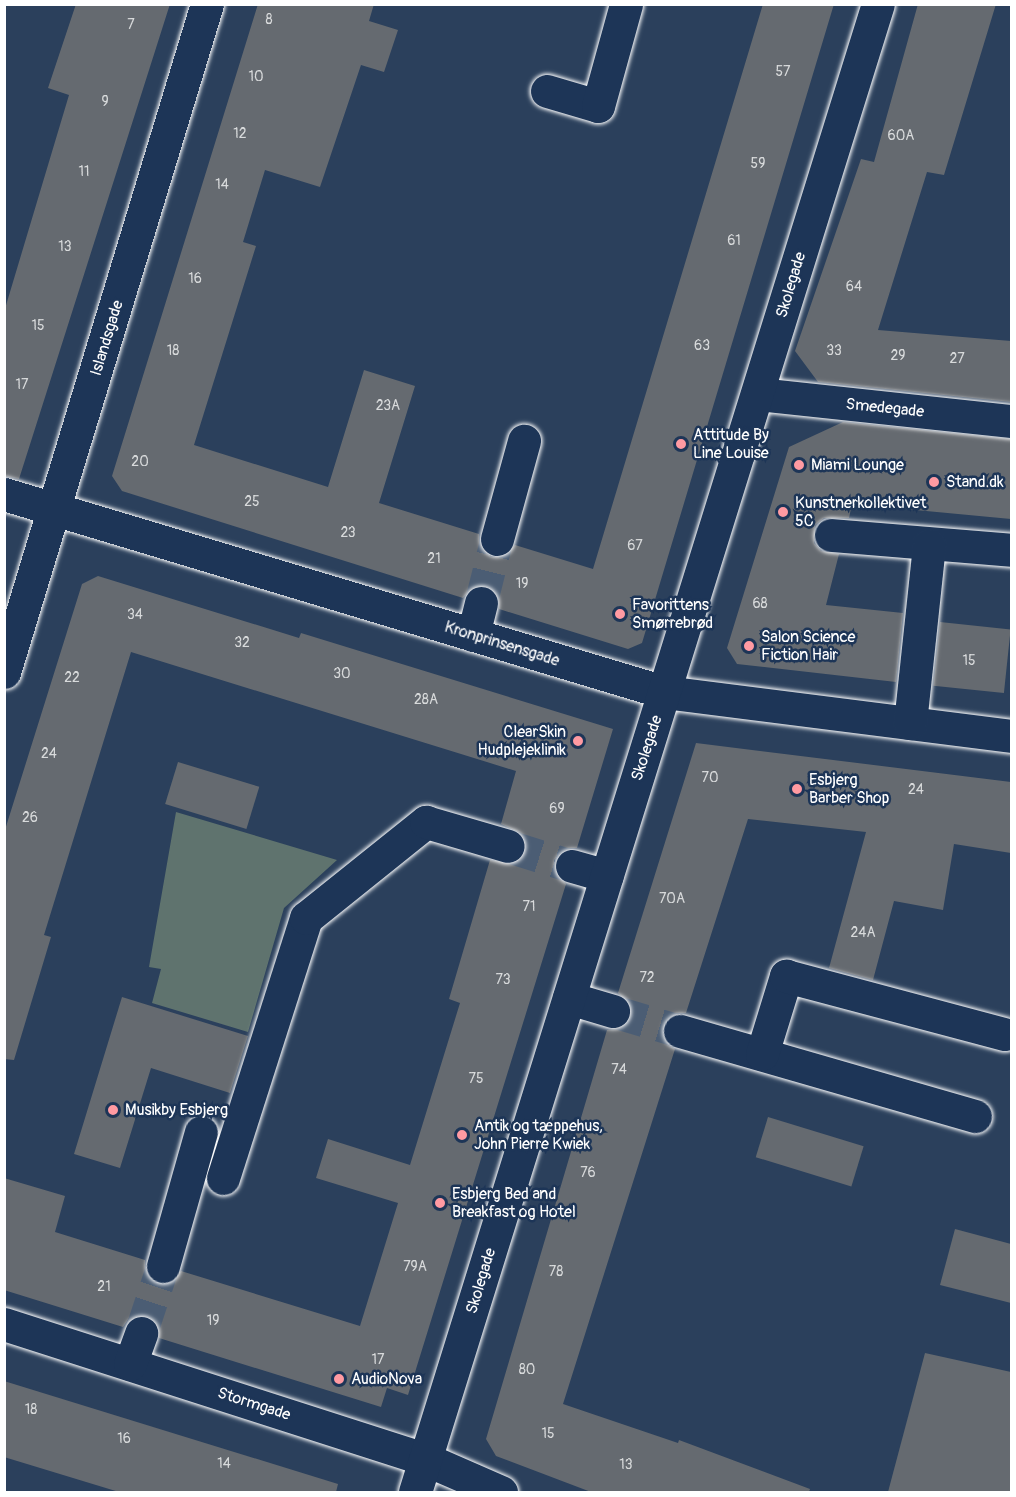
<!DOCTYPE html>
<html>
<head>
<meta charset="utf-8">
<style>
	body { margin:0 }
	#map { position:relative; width:1016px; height:1497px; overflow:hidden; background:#2b405c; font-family:Pangolin,sans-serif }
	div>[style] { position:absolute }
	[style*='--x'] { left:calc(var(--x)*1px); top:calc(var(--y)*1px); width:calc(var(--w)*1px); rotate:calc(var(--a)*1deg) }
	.green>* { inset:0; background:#5f736e }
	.building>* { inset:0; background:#656a70; transform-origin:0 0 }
	.minor-tunnel>* { height:33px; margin-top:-16.5px; transform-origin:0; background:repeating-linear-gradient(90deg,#4b5d74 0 33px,transparent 0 49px) }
	.roads { filter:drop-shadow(0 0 2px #fff) drop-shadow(0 0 2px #fff) }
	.minor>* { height:33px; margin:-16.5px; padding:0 16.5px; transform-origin:16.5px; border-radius:16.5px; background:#1d3557 }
	.dots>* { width:16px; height:16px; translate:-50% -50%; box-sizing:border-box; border:3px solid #1d3557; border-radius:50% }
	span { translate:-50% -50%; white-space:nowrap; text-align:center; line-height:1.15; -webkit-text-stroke:5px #1d3557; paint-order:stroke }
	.number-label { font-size:14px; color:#d8dadb }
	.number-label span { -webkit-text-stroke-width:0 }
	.street-label { font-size:16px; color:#fff }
	.poi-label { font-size:16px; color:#fff }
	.left { translate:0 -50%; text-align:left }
	.right { translate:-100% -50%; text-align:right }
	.frame { position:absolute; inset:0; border:6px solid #fff; pointer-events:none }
</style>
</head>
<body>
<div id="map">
	<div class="green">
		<i style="clip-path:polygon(176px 812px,337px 860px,284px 908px,248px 1032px,152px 1003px,161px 969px,149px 967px)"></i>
	</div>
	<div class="building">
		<i style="clip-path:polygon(76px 4px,170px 4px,19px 479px,4px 476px,4px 312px,69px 95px,48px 88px)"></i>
		<i style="clip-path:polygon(258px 4px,374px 4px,369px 21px,398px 30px,384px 72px,361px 65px,320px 187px,265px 170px,243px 242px,256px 246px,194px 445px,328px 487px,364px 370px,415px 386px,379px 503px,479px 534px,479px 544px,491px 557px,502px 557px,515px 545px,593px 569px,763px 4px,834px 4px,642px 643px,628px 649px,499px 609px,499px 597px,486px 585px,475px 585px,463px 598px,122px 491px,112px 476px)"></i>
		<i style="clip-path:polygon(918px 4px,996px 4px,944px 175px,927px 172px,878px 330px,1011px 341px,1011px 402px,818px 382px,795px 351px,861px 159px,874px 162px)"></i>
		<i style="clip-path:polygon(843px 422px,1011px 439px,1011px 519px,852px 504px,849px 518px,824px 518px,815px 525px,814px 543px,821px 551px,839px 554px,826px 605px,903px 613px,896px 682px,737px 664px,727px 648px,789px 447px)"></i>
		<i style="clip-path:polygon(98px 576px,299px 638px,301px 633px,613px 729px,577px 848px,567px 848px,554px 860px,554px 871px,566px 884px,408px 1395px,387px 1388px,381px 1407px,159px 1338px,156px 1321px,147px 1315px,129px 1318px,123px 1327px,4px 1290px,4px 1178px,65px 1196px,55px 1232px,145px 1260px,145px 1271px,157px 1284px,168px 1284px,181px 1271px,360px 1326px,398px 1203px,316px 1178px,328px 1139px,410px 1165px,460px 1003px,449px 999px,490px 860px,513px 864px,526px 851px,521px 833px,501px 824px,516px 771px,131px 652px,44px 935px,51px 937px,14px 1060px,4px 1059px,4px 833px,82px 584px)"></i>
		<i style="left:940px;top:622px;width:71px;height:64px;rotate:6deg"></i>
		<i style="clip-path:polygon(696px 743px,1011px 782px,1011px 853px,954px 844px,943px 910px,894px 901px,873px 980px,829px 968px,866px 832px,748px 819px,686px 1013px,675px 1013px,662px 1026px,666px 1044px,675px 1049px,563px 1404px,678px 1443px,679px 1440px,810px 1489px,809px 1492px,591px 1492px,496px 1456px,486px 1439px,607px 1030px,618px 1029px,631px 1017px,631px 1006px,618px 993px)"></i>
		<i style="left:178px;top:762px;width:85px;height:44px;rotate:17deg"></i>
		<i style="clip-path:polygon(122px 997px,248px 1036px,230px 1093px,151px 1068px,120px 1168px,74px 1154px)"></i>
		<i style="left:768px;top:1117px;width:100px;height:42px;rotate:17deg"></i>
		<i style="clip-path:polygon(955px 1229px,1011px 1244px,1011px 1303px,940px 1285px)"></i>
		<i style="clip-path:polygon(925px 1353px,1011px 1372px,1011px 1492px,888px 1492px)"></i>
		<i style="clip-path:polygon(4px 1381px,338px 1484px,336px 1492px,119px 1492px,4px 1457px)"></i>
	</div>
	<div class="minor-tunnel">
		<i style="--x:481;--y:603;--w:66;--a:-76"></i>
		<i style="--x:508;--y:846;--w:67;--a:17.4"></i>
		<i style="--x:613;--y:1011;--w:70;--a:16.6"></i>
		<i style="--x:141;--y:1333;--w:71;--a:-71.8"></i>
	</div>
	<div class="roads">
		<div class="minor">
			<i style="--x:547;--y:91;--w:53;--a:16.4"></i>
			<i style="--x:598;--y:106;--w:106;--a:-74.6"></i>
			<i style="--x:758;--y:394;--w:255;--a:6.1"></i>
			<i style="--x:4;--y:494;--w:689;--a:16.7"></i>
			<i style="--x:664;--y:692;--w:351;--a:7.2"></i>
			<i style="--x:831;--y:535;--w:182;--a:4.7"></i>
			<i style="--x:497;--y:539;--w:102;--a:-74.6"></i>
			<i style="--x:473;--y:635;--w:33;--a:-76"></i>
			<i style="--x:4;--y:672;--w:698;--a:-73.1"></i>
			<i style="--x:910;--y:723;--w:179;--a:-83.9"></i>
			<i style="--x:572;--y:866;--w:36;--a:16"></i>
			<i style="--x:569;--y:998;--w:46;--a:16.5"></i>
			<i style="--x:680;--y:1031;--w:307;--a:16.1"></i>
			<i style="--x:762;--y:1054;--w:82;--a:-72.9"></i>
			<i style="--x:786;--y:976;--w:226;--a:14.9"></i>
			<i style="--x:223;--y:1178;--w:273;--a:-72.3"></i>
			<i style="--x:306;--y:918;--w:154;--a:-38.7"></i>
			<i style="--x:426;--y:822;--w:85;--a:16.3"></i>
			<i style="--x:163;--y:1266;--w:139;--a:-74.2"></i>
			<i style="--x:4;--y:1324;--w:442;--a:17.8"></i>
			<i style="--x:425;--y:1459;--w:83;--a:23.5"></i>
			<i style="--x:130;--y:1364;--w:33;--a:-70"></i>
			<i style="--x:415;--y:1492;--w:1558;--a:-72.72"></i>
		</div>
	</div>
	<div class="dots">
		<i style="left:681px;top:444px;background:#ff9aa2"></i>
		<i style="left:799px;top:465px;background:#ff9aa2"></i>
		<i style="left:934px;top:482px;background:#ff9aa2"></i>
		<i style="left:783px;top:512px;background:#ff9aa2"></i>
		<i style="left:620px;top:614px;background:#ff9aa2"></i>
		<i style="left:749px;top:646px;background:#ff9aa2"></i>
		<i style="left:578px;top:741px;background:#ff9aa2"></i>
		<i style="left:797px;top:789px;background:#ff9aa2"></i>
		<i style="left:113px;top:1110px;background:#ff9aa2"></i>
		<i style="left:462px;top:1135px;background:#ff9aa2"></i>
		<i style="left:440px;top:1203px;background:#ff9aa2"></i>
		<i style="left:339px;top:1379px;background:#ff9aa2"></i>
	</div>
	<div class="number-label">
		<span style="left:269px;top:20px">8</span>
		<span style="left:131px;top:25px">7</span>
		<span style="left:783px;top:72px">57</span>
		<span style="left:256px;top:77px">10</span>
		<span style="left:105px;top:102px">9</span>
		<span style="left:240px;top:134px">12</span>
		<span style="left:901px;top:136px">60A</span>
		<span style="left:758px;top:164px">59</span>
		<span style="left:84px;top:172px">11</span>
		<span style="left:222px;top:185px">14</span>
		<span style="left:734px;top:241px">61</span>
		<span style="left:65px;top:247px">13</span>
		<span style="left:195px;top:279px">16</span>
		<span style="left:854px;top:287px">64</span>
		<span style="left:38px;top:326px">15</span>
		<span style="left:702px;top:346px">63</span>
		<span style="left:173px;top:351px">18</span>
		<span style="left:834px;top:351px">33</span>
		<span style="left:898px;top:356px">29</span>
		<span style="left:957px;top:359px">27</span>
		<span style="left:22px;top:385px">17</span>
		<span style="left:388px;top:406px">23A</span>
		<span style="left:140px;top:462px">20</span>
		<span style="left:252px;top:502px">25</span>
		<span style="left:348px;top:533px">23</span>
		<span style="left:635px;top:546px">67</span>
		<span style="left:434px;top:559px">21</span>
		<span style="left:522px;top:584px">19</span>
		<span style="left:760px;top:604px">68</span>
		<span style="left:135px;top:615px">34</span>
		<span style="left:242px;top:643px">32</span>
		<span style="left:969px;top:661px">15</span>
		<span style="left:342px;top:674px">30</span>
		<span style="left:72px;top:678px">22</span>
		<span style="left:426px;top:700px">28A</span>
		<span style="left:49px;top:754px">24</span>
		<span style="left:710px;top:778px">70</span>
		<span style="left:916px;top:790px">24</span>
		<span style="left:557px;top:809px">69</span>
		<span style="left:30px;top:818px">26</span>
		<span style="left:672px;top:899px">70A</span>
		<span style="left:529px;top:907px">71</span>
		<span style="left:863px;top:933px">24A</span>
		<span style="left:647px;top:978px">72</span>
		<span style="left:503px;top:980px">73</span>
		<span style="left:619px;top:1070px">74</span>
		<span style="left:476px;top:1079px">75</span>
		<span style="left:588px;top:1173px">76</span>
		<span style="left:415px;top:1267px">79A</span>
		<span style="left:556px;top:1272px">78</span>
		<span style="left:104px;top:1287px">21</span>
		<span style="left:213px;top:1321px">19</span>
		<span style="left:378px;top:1360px">17</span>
		<span style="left:527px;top:1370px">80</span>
		<span style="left:31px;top:1410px">18</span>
		<span style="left:548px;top:1434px">15</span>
		<span style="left:124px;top:1439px">16</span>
		<span style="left:224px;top:1464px">14</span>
		<span style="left:626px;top:1465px">13</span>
	</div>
	<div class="street-label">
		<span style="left:791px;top:285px;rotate:-73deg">Skolegade</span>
		<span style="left:107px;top:338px;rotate:-73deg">Islandsgade</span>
		<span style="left:885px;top:408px;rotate:6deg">Smedegade</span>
		<span style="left:502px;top:644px;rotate:17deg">Kronprinsensgade</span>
		<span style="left:647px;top:748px;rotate:-72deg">Skolegade</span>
		<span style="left:481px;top:1281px;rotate:-73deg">Skolegade</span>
		<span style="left:254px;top:1404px;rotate:18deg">Stormgade</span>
	</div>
	<div class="poi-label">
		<span class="left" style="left:693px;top:444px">Attitude By<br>Line Louise</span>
		<span class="left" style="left:811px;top:465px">Miami Lounge</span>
		<span class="left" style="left:946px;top:482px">Stand.dk</span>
		<span class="left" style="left:795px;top:512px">Kunstnerkollektivet<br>5C</span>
		<span class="left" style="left:632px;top:614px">Favorittens<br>Smørrebrød</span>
		<span class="left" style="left:761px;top:646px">Salon Science<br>Fiction Hair</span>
		<span class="right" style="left:566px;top:741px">ClearSkin<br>Hudplejeklinik</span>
		<span class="left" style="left:809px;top:789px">Esbjerg<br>Barber Shop</span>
		<span class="left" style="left:125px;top:1110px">Musikby Esbjerg</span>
		<span class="left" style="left:474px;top:1135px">Antik og tæppehus,<br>John Pierre Kwiek</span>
		<span class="left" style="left:452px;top:1203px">Esbjerg Bed and<br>Breakfast og Hotel</span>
		<span class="left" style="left:351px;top:1379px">AudioNova</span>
	</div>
	<div class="frame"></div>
</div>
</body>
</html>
